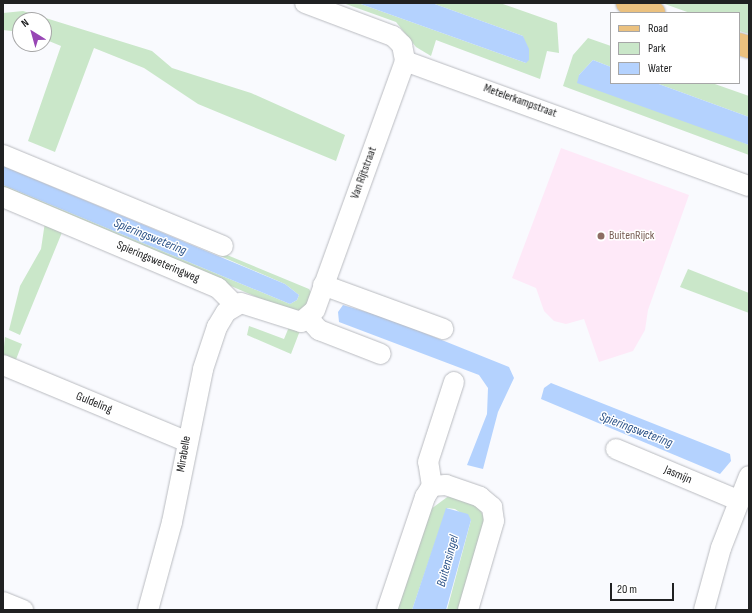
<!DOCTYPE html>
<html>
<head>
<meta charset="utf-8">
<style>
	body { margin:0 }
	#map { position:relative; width:752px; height:613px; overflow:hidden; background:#f9fafe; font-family:"Sofia Sans Condensed",sans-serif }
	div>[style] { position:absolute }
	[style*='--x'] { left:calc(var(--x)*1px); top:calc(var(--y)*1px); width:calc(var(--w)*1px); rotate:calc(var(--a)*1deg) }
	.education>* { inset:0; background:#fee9f8 }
	.green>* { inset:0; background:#cae7c9 }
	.water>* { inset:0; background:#b4d2fe }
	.roads { filter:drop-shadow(0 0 1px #b9bbc0) drop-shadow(0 0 1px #b9bbc0) }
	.minor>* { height:20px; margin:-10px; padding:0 10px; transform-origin:10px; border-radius:10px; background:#fff }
	.primary>* { height:22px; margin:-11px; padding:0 11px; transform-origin:11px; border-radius:11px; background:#ebc17f }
	.dots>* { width:11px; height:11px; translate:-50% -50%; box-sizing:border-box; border:2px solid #fff; border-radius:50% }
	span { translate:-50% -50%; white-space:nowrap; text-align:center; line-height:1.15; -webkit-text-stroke:3px #fff; paint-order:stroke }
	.street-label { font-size:12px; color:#202122 }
	.education-label { font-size:12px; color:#785e54 }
	.left { translate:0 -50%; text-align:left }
	.water-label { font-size:13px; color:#2b5288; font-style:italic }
	.frame { position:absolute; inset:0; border:4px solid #202122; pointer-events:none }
	.legend { position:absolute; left:610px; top:12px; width:130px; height:72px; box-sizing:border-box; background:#fff; border:1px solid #a6a6a7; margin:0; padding:5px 7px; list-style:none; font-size:12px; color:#202122 }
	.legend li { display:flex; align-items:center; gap:8px; height:20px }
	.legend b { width:20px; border:1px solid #a6a6a7 }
	.north { position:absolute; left:12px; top:12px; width:40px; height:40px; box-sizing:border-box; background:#fff; border:1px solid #a6a6a7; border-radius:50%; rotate:323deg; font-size:11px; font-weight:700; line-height:16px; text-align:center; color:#202122 }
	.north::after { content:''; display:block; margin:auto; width:14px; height:18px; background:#9846b5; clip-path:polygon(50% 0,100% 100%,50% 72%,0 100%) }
	.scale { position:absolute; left:610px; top:583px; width:64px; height:18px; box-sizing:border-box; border:2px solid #202122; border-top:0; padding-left:5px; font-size:12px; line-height:14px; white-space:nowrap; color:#202122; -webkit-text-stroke:3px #fff; paint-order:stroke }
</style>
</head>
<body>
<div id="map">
	<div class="education">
		<i style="clip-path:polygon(561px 148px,689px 195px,648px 310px,645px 330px,633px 351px,599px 362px,584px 319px,566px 324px,554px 321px,544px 311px,536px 288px,512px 278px)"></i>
	</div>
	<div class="green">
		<i style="clip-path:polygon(343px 3px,358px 3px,526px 63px,523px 36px,432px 3px,500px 3px,557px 23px,559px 53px,547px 51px,540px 79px,436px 40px,431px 56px,416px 47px,396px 22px)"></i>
		<i style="clip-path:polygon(662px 3px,749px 3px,749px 34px,739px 31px,739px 13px,690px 13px)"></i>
		<i style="clip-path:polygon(23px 11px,152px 51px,172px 68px,251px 93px,345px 135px,336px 161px,198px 104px,144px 68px,94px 48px,55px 152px,28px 141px,61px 46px,44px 39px,44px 20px,20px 20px,20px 32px,3px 30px,3px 13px)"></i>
		<i style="clip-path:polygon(588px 38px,611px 46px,611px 67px,593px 60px,579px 75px,749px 145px,749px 155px,563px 86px,573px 55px)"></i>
		<i style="clip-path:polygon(656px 83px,712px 83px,749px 96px,749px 117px)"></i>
		<i style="clip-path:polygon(3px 162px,309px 289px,313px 296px,303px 310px,289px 311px,3px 188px,3px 185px,290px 304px,297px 300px,299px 295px,285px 284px)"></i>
		<i style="clip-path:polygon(45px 222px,63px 230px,20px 335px,9px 330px,20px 286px,41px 249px)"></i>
		<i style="clip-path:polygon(688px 269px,749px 293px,749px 313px,680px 287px)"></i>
		<i style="clip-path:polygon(249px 326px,284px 339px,289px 327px,301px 328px,291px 354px,247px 335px)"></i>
		<i style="clip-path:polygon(5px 337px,22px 344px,15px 362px,3px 357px)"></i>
		<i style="clip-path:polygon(450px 495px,478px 505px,486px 522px,461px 610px,447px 610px,471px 520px,455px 509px,447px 508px,412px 610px,395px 610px,431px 509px)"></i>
	</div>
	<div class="water">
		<i style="clip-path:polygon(358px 3px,432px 3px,523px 36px,529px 49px,529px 60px,526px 63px)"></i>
		<i style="clip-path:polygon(593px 60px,611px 67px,611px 83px,656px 83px,749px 117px,749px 145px,577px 83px,579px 75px)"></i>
		<i style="clip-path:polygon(3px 166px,285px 284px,299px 295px,297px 300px,290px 304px,3px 185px)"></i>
		<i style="clip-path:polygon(343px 305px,387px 318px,509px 367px,514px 378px,498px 412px,483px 469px,467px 465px,487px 414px,488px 388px,479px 375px,339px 322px,338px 312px)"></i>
		<i style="clip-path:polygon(551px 383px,730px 454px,731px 461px,720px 474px,541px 399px,544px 388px)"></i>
		<i style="clip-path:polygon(446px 508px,468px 514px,471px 520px,446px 610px,412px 610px)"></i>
	</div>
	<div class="roads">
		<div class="minor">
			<i style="--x:305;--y:3;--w:94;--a:20.6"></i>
			<i style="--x:393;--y:36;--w:13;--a:45"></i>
			<i style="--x:402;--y:45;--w:16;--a:79"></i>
			<i style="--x:405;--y:61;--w:366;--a:20"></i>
			<i style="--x:3;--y:155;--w:238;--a:22.5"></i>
			<i style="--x:3;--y:197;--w:233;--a:22.9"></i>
			<i style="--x:218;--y:288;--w:24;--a:45"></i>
			<i style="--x:323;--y:285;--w:128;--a:20.1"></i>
			<i style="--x:309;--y:319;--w:15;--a:48"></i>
			<i style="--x:319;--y:330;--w:66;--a:21.2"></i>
			<i style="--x:3;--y:365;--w:198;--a:22.6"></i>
			<i style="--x:616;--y:449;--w:134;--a:22.8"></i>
			<i style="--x:432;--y:486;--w:24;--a:-99"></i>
			<i style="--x:428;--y:462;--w:84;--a:-72"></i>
			<i style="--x:3;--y:602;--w:22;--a:22"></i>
			<i style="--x:148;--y:610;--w:91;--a:-74.7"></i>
			<i style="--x:172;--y:522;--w:156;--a:-78.5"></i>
			<i style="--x:203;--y:369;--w:44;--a:-71.6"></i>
			<i style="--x:217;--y:327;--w:17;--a:-59"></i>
			<i style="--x:226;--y:312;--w:17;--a:-31"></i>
			<i style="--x:241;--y:303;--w:63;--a:17.6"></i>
			<i style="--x:301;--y:322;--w:18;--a:-41"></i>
			<i style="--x:315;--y:310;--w:265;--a:-70.1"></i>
			<i style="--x:387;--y:610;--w:119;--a:-71.4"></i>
			<i style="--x:425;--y:497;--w:13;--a:-58"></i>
			<i style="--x:432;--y:486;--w:14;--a:-4"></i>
			<i style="--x:446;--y:485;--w:36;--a:19"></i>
			<i style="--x:480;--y:497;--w:16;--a:40"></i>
			<i style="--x:492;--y:507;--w:14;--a:82"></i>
			<i style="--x:494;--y:521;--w:93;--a:106.3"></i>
			<i style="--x:704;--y:610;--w:64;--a:-74.7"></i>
			<i style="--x:721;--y:548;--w:77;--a:-68.7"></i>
		</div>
		<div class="primary">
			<i style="--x:627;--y:3;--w:29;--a:20"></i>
			<i style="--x:739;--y:44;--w:10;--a:17"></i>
		</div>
	</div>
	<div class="dots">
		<i style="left:601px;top:236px;background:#8d6e63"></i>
	</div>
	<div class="street-label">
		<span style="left:520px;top:101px;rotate:20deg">Metelerkampstraat</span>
		<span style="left:364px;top:173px;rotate:-70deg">Van Rijtstraat</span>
		<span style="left:158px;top:262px;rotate:23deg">Spieringsweteringweg</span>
		<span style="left:94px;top:403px;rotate:22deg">Guldeling</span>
		<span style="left:184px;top:454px;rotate:-80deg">Mirabelle</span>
		<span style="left:678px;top:475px;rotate:23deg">Jasmijn</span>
	</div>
	<div class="education-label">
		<span class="left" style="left:609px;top:236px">BuitenRijck</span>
	</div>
	<div class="water-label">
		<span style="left:150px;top:237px;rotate:22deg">Spieringswetering</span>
		<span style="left:636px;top:430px;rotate:21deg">Spieringswetering</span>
		<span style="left:448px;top:561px;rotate:-75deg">Buitensingel</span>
	</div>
	<div class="frame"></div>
	<ul class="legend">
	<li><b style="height:5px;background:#ebc17f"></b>Road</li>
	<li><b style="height:11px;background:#cae7c9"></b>Park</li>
	<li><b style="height:11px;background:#b4d2fe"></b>Water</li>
	</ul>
	<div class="north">N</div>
	<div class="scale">20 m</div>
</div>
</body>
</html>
